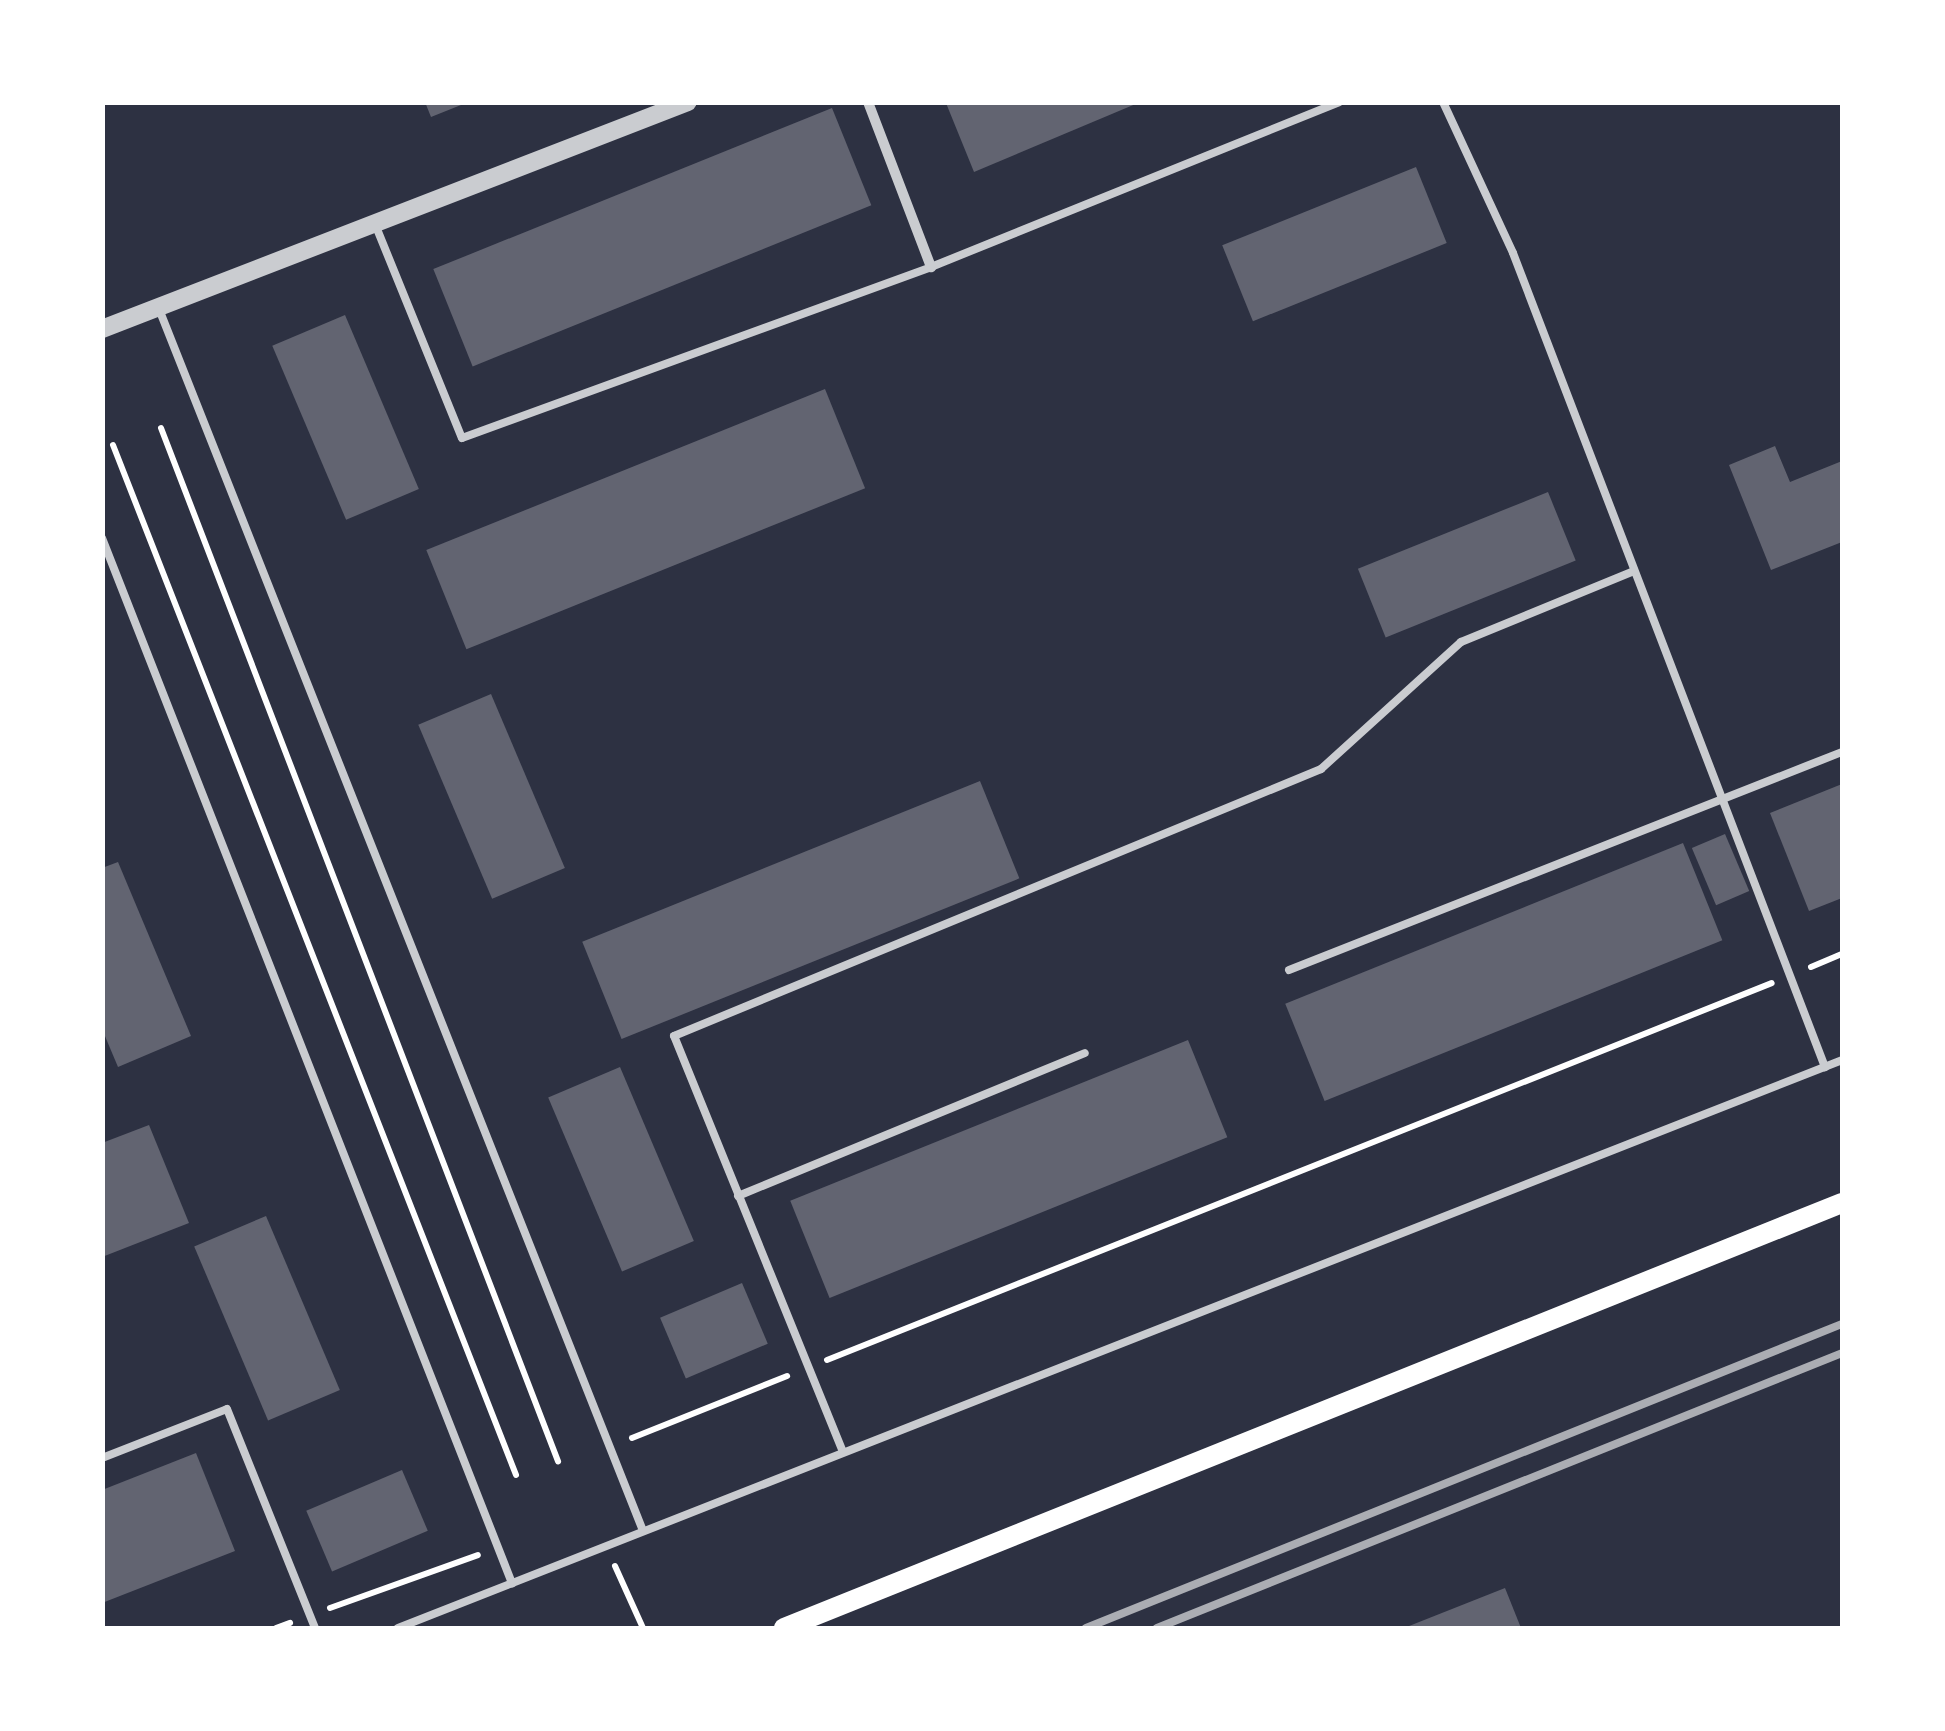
<!DOCTYPE html>
<html>
<head>
<meta charset="utf-8">
<style>
	body { margin:0 }
	#map { position:relative; width:1945px; height:1731px; overflow:hidden; background:#2d3142; font-family:Merriweather,serif }
	div>[style] { position:absolute }
	[style*='--x'] { left:calc(var(--x)*1px); top:calc(var(--y)*1px); width:calc(var(--w)*1px); rotate:calc(var(--a)*1deg) }
	.building>* { inset:0; background:#626471; transform-origin:0 0 }
	.path>* { height:6px; margin:-3px; padding:0 3px; transform-origin:3px; border-radius:3px; background:#fff }
	.service>* { height:8px; margin:-4px; padding:0 4px; transform-origin:4px; border-radius:4px; background:#caccd0 }
	.minor>* { height:10px; margin:-5px; padding:0 5px; transform-origin:5px; border-radius:5px; background:#caccd0 }
	.tertiary>* { height:18px; margin:-9px; padding:0 9px; transform-origin:9px; border-radius:9px; background:#caccd0 }
	.secondary>* { height:20px; margin:-10px; padding:0 10px; transform-origin:10px; border-radius:10px; background:#fff }
	.rail>* { height:8px; margin:-4px; padding:0 4px; transform-origin:4px; border-radius:4px; background:#abadb3 }
	span { translate:-50% -50%; white-space:nowrap; text-align:center; line-height:1.15; -webkit-text-stroke:10px #fff; paint-order:stroke }
	.frame { position:absolute; inset:0; border:105px solid #fff; pointer-events:none }
</style>
</head>
<body>
<div id="map">
	<div class="building">
		<i style="clip-path:polygon(425px 102px,466px 102px,466px 103px,431px 117px)"></i>
		<i style="clip-path:polygon(946px 103px,1138px 103px,974px 172px)"></i>
		<i style="left:832px;top:108px;width:105px;height:430px;rotate:68deg"></i>
		<i style="left:1416px;top:167px;width:82px;height:209px;rotate:68deg"></i>
		<i style="left:345px;top:315px;width:189px;height:79px;rotate:67deg"></i>
		<i style="left:825px;top:389px;width:107px;height:430px;rotate:68deg"></i>
		<i style="clip-path:polygon(1775px 446px,1790px 482px,1842px 461px,1842px 542px,1771px 570px,1729px 465px)"></i>
		<i style="left:1548px;top:492px;width:74px;height:205px;rotate:68deg"></i>
		<i style="left:491px;top:694px;width:189px;height:79px;rotate:67deg"></i>
		<i style="left:980px;top:781px;width:105px;height:429px;rotate:68deg"></i>
		<i style="clip-path:polygon(1842px 784px,1842px 898px,1809px 911px,1770px 813px)"></i>
		<i style="left:1725px;top:834px;width:62px;height:36px;rotate:67deg"></i>
		<i style="left:1683px;top:843px;width:105px;height:429px;rotate:68deg"></i>
		<i style="clip-path:polygon(118px 862px,191px 1036px,118px 1067px,102px 1029px,102px 868px)"></i>
		<i style="left:1188px;top:1040px;width:105px;height:429px;rotate:68deg"></i>
		<i style="left:620px;top:1067px;width:189px;height:78px;rotate:67deg"></i>
		<i style="clip-path:polygon(149px 1125px,189px 1223px,102px 1257px,102px 1143px)"></i>
		<i style="left:266px;top:1216px;width:189px;height:78px;rotate:67deg"></i>
		<i style="left:742px;top:1283px;width:66px;height:89px;rotate:67deg"></i>
		<i style="clip-path:polygon(196px 1453px,235px 1551px,102px 1603px,102px 1490px)"></i>
		<i style="left:402px;top:1470px;width:66px;height:104px;rotate:67deg"></i>
		<i style="clip-path:polygon(1505px 1588px,1521px 1628px,1404px 1628px)"></i>
	</div>
	<div class="path">
		<i style="--x:161;--y:428;--w:1107;--a:68.98"></i>
		<i style="--x:113;--y:445;--w:1106;--a:68.63"></i>
		<i style="--x:1811;--y:967;--w:34;--a:-23"></i>
		<i style="--x:827;--y:1360;--w:1017;--a:-21.75"></i>
		<i style="--x:632;--y:1438;--w:167;--a:-21.8"></i>
		<i style="--x:615;--y:1566;--w:68;--a:65.7"></i>
		<i style="--x:330;--y:1608;--w:157;--a:-19.7"></i>
		<i style="--x:276;--y:1628;--w:15;--a:-20"></i>
	</div>
	<div class="service">
		<i style="--x:1443;--y:102;--w:166;--a:65.1"></i>
		<i style="--x:1513;--y:253;--w:872;--a:69.03"></i>
		<i style="--x:375;--y:224;--w:231;--a:67.9"></i>
		<i style="--x:462;--y:438;--w:499;--a:-20"></i>
		<i style="--x:931;--y:267;--w:440;--a:-22"></i>
		<i style="--x:159;--y:309;--w:1314;--a:68.39"></i>
		<i style="--x:102;--y:538;--w:1123;--a:68.58"></i>
		<i style="--x:1289;--y:970;--w:594;--a:-21.52"></i>
		<i style="--x:738;--y:1196;--w:375;--a:-22.4"></i>
		<i style="--x:843;--y:1452;--w:449;--a:-112.1"></i>
		<i style="--x:674;--y:1036;--w:700;--a:-22.42"></i>
		<i style="--x:1321;--y:769;--w:189;--a:-42.2"></i>
		<i style="--x:1461;--y:642;--w:187;--a:-22.3"></i>
		<i style="--x:102;--y:1458;--w:134;--a:-21.4"></i>
		<i style="--x:227;--y:1409;--w:236;--a:68.1"></i>
		<i style="--x:398;--y:1628;--w:1552;--a:-21.47"></i>
	</div>
	<div class="minor">
		<i style="--x:868;--y:102;--w:177;--a:69.1"></i>
	</div>
	<div class="tertiary">
		<i style="--x:102;--y:329;--w:628;--a:-21.17"></i>
	</div>
	<div class="secondary">
		<i style="--x:784;--y:1628;--w:1140;--a:-21.89"></i>
	</div>
	<div class="rail">
		<i style="--x:1086;--y:1628;--w:815;--a:-21.91"></i>
		<i style="--x:1157;--y:1628;--w:738;--a:-21.87"></i>
	</div>
	<div class="frame"></div>
</div>
</body>
</html>
